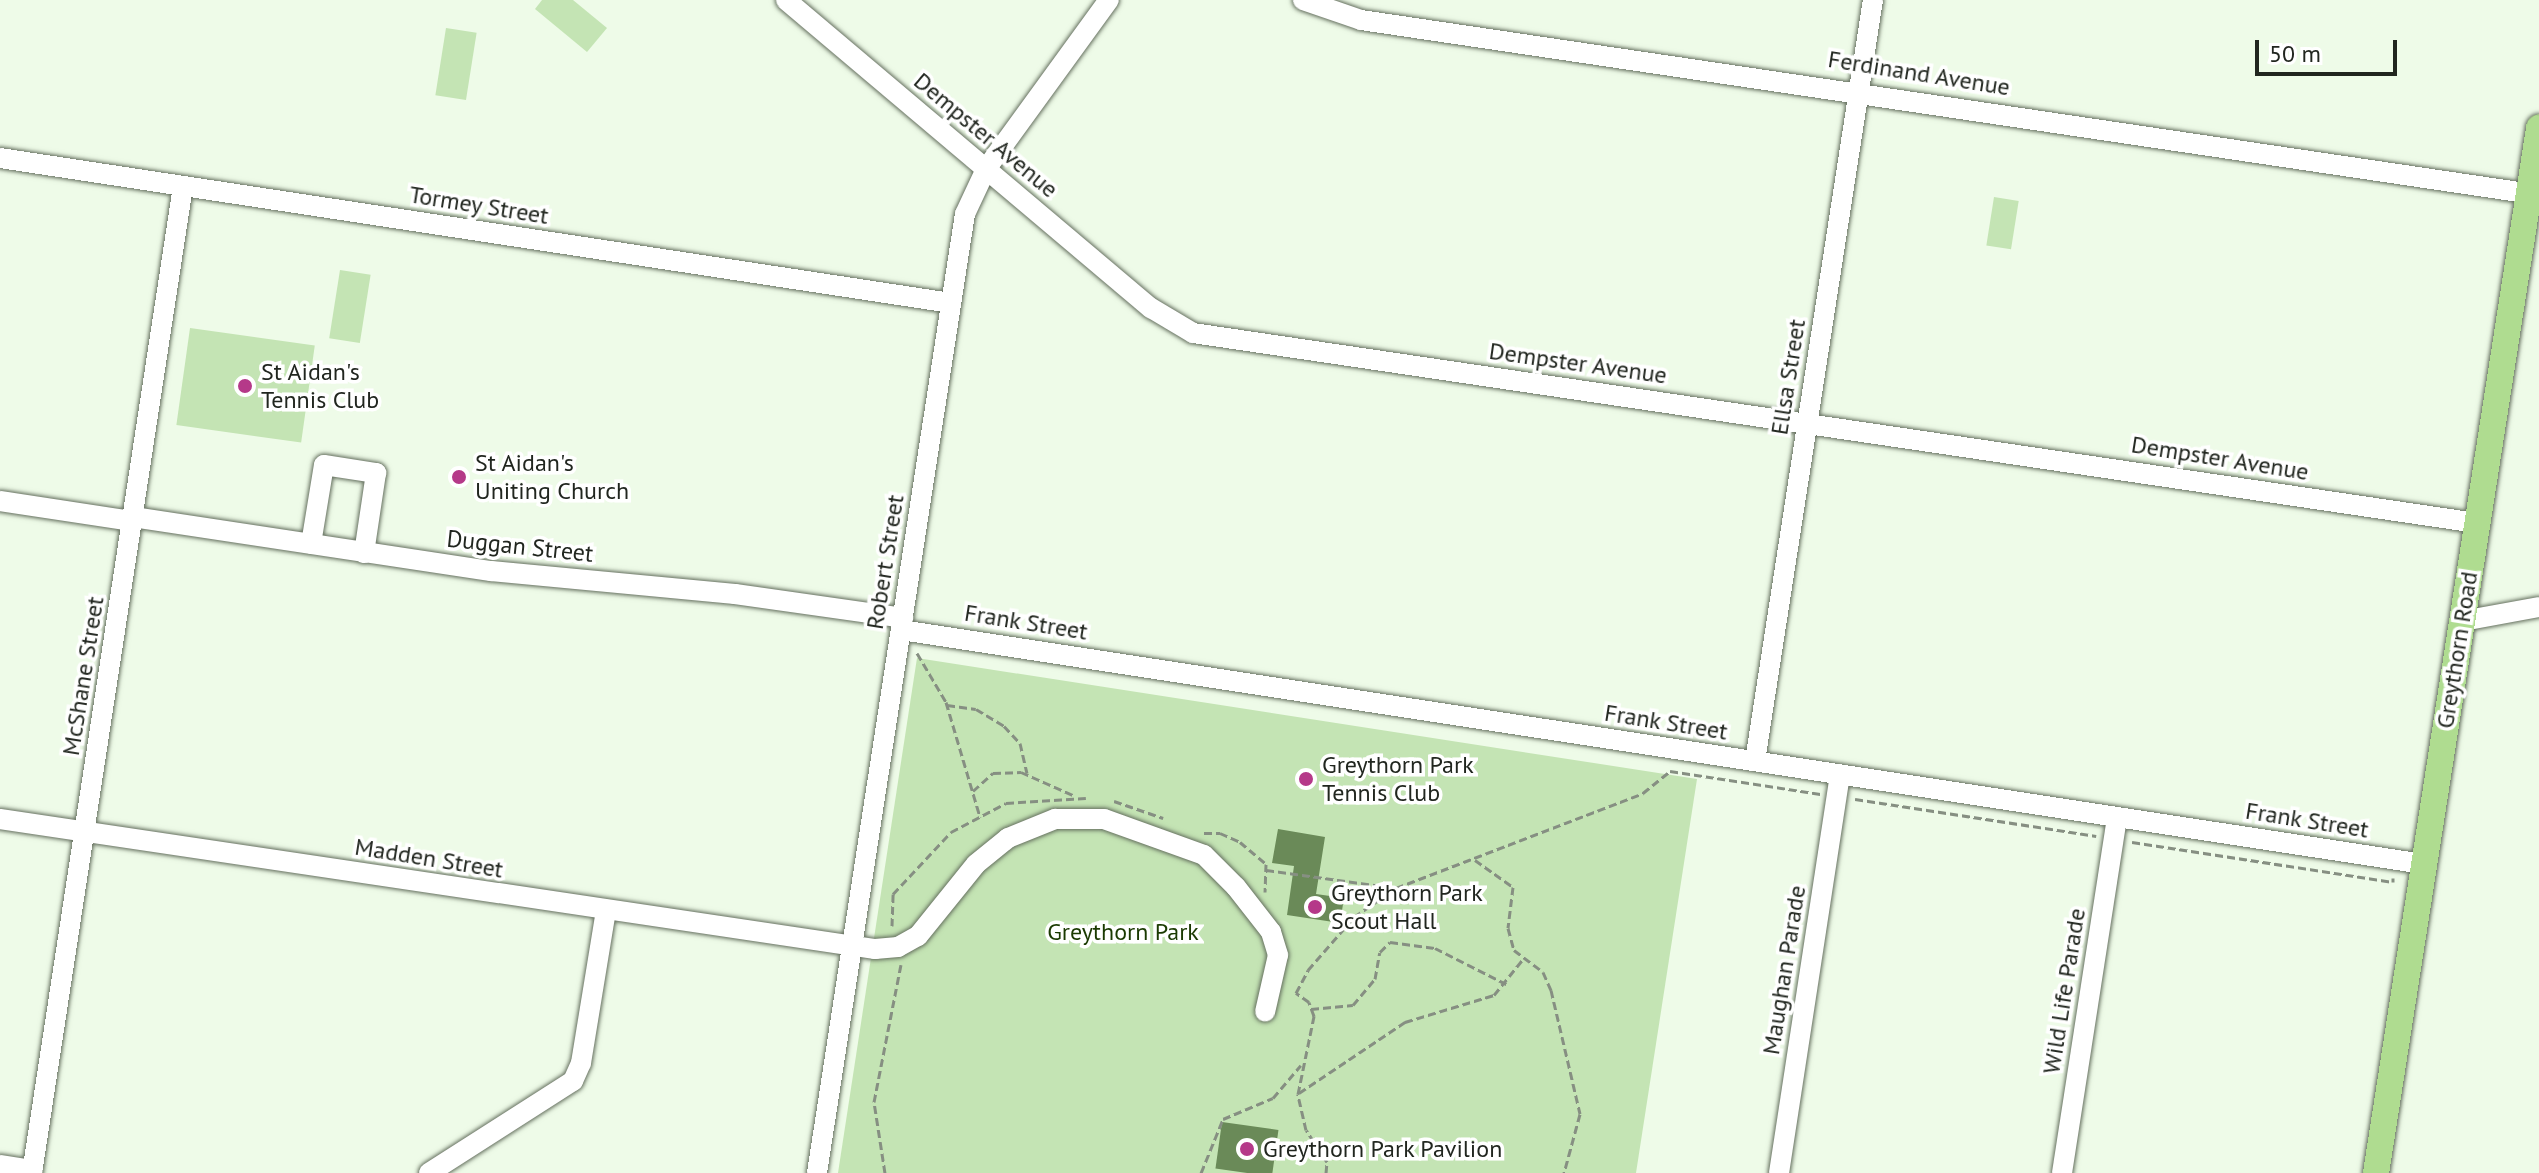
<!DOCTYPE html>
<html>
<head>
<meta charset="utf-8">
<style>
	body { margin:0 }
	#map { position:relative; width:2539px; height:1173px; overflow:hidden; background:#eefbe8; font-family:"PT Sans",sans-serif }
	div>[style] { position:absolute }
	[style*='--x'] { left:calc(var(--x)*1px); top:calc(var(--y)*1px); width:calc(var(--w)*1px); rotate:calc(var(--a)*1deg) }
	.green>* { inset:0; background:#c4e4b4; transform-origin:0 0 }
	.building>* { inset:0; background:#6a8a58; transform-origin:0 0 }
	.path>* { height:3px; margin-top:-1.5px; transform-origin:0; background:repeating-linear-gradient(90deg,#868f82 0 8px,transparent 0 12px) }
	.roads { filter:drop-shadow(0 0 2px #65705f) drop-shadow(0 0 2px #65705f) }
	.minor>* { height:20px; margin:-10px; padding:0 10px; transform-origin:10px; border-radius:10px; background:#fff }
	.major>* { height:26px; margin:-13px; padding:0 13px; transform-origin:13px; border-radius:13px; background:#afdc90 }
	.dots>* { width:22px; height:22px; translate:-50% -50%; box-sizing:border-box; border:4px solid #fff; border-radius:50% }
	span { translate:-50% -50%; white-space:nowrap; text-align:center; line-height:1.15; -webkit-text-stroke:7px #fff; paint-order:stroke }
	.street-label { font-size:24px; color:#21261f }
	.poi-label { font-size:24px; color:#21261f }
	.left { translate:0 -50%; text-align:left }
	.park-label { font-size:24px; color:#1b3a02 }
	.scale { position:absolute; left:2255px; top:40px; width:142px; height:36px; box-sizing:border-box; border:4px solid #21261f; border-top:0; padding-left:10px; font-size:24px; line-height:28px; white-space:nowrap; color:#21261f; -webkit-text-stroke:6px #fff; paint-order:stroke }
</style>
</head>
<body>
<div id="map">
	<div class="green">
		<i style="clip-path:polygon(542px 0,573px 0,607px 28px,587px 52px,535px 9px)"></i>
		<i style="left:446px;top:28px;width:31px;height:68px;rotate:9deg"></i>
		<i style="left:1994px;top:197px;width:25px;height:49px;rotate:9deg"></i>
		<i style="left:340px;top:270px;width:31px;height:69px;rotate:9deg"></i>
		<i style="left:190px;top:328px;width:126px;height:98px;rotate:8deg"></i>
		<i style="clip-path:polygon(917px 658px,1697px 779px,1636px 1173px,838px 1173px)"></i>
	</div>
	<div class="building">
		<i style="clip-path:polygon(1278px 829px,1325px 837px,1316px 894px,1344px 898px,1340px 923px,1287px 915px,1294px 866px,1272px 863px)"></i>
		<i style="left:1222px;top:1122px;width:57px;height:47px;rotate:8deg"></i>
	</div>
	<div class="path">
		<i style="--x:917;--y:653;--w:57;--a:59.4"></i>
		<i style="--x:946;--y:702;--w:120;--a:73.5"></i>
		<i style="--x:947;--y:705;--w:29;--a:8"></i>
		<i style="--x:976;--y:709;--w:33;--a:31"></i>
		<i style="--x:1004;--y:726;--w:23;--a:47"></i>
		<i style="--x:1020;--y:743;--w:31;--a:77"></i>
		<i style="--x:973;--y:791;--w:27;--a:-42"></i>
		<i style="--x:993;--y:773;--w:28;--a:-2"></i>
		<i style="--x:1021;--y:772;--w:57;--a:23.9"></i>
		<i style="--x:1855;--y:799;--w:244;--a:8.7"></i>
		<i style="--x:1114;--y:801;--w:52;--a:19.1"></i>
		<i style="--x:1204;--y:833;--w:16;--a:0"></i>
		<i style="--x:1220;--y:833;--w:22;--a:24"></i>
		<i style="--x:1240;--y:842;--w:34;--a:40"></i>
		<i style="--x:1266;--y:864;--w:28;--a:92"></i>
		<i style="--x:2132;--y:842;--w:264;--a:8.7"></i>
		<i style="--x:2393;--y:882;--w:4;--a:-90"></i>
		<i style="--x:1475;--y:860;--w:47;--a:35.4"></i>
		<i style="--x:1513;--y:887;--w:41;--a:97"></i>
		<i style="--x:1508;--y:928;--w:23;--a:75"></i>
		<i style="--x:1514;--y:950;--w:36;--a:37"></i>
		<i style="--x:1543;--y:972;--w:20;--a:66"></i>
		<i style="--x:1551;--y:990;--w:127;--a:76.8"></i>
		<i style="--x:1580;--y:1114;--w:61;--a:105.2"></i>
		<i style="--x:1266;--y:870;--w:131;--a:7.9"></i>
		<i style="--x:892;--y:926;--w:32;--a:-88"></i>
		<i style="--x:893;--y:894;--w:85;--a:-46.9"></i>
		<i style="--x:951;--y:832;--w:62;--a:-27.8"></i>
		<i style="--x:1006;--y:803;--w:80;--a:-3.6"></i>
		<i style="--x:1311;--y:1009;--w:42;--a:-5.4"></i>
		<i style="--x:1353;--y:1005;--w:34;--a:-50"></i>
		<i style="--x:1375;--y:979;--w:27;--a:-80"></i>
		<i style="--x:1380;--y:952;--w:14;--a:-45"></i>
		<i style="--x:1390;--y:942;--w:45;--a:7.6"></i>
		<i style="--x:1435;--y:948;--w:80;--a:26.9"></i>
		<i style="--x:1299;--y:1093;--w:128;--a:-33.8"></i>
		<i style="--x:1405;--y:1022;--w:93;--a:-16.9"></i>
		<i style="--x:1494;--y:995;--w:46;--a:-51.1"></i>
		<i style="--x:885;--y:1173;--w:72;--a:-98.8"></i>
		<i style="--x:874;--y:1102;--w:140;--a:-78.9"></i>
		<i style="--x:1201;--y:1173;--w:58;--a:-67.8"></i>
		<i style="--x:1223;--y:1119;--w:54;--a:-22.8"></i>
		<i style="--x:1273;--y:1098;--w:43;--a:-49.7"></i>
		<i style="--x:1326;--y:1173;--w:11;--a:-85"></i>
		<i style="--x:1327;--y:1162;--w:38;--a:-123"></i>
		<i style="--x:1306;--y:1130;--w:37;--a:-103"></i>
		<i style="--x:1298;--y:1094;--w:80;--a:-78.4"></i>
		<i style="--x:1314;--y:1016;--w:15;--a:-110"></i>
		<i style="--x:1309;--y:1002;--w:16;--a:-145"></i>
		<i style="--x:1296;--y:993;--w:26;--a:-62"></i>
		<i style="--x:1308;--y:970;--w:70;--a:-49"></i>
		<i style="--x:1354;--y:917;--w:51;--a:-34.6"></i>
		<i style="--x:1396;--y:888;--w:265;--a:-21"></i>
		<i style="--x:1643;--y:793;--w:35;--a:-39"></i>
		<i style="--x:1670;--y:771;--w:152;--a:8.7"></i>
	</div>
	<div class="roads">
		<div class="minor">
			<i style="--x:786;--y:0;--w:478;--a:40.2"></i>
			<i style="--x:1151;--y:308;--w:49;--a:30.8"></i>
			<i style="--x:1193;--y:333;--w:1298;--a:8.42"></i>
			<i style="--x:1303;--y:0;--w:61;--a:19"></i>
			<i style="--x:1361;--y:20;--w:1191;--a:8.45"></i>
			<i style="--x:0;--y:158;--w:962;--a:8.67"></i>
			<i style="--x:0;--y:501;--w:134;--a:8.6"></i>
			<i style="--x:133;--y:517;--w:362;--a:8.6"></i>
			<i style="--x:491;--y:571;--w:245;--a:5.4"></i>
			<i style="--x:735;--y:594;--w:170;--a:8.1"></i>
			<i style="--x:311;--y:544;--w:80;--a:-80.7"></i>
			<i style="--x:324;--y:465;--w:53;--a:8.7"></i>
			<i style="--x:376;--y:473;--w:81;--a:98.5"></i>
			<i style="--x:2462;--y:621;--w:78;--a:-10.3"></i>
			<i style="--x:901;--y:630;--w:1540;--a:8.74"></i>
			<i style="--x:1755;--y:761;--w:770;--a:-81.19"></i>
			<i style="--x:0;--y:819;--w:885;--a:8.45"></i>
			<i style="--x:875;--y:949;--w:23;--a:-5"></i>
			<i style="--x:898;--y:947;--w:23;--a:-29"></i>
			<i style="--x:918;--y:936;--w:92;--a:-51.1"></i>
			<i style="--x:976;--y:864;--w:41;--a:-39.1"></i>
			<i style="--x:1008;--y:838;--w:51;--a:-22"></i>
			<i style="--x:1055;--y:819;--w:49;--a:0"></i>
			<i style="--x:1104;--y:819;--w:106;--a:19.8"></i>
			<i style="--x:1204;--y:855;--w:45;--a:45"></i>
			<i style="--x:1236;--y:887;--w:57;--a:52.1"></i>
			<i style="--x:1271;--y:932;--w:24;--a:73"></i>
			<i style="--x:1278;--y:955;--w:58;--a:102.8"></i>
			<i style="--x:0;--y:1165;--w:33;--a:9"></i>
			<i style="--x:32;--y:1173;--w:998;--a:-81.3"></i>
			<i style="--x:429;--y:1173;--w:171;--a:-32.6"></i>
			<i style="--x:573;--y:1081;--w:20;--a:-66"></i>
			<i style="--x:581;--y:1063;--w:154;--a:-80.7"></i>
			<i style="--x:817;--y:1173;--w:970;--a:-81.23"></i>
			<i style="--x:965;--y:214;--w:50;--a:-65"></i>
			<i style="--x:986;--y:169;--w:209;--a:-54"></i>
			<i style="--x:1779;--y:1173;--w:403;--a:-81.3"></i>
			<i style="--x:2062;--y:1173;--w:359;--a:-81.2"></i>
		</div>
		<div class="major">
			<i style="--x:2376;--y:1173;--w:1058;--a:-81.13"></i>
		</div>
	</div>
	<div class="dots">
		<i style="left:245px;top:386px;background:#b53989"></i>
		<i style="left:459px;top:477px;background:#b53989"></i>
		<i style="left:1306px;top:779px;background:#b53989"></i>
		<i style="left:1315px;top:907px;background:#b53989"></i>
		<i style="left:1247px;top:1149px;background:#b53989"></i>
	</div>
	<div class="street-label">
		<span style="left:1919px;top:73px;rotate:9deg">Ferdinand Avenue</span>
		<span style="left:986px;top:135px;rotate:40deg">Dempster Avenue</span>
		<span style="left:479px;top:205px;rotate:9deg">Tormey Street</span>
		<span style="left:1578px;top:363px;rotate:8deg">Dempster Avenue</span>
		<span style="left:1788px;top:377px;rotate:-81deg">Ellsa Street</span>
		<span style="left:2220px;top:458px;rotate:9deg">Dempster Avenue</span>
		<span style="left:520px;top:546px;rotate:6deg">Duggan Street</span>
		<span style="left:885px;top:562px;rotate:-81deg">Robert Street</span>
		<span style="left:1026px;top:622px;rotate:9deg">Frank Street</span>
		<span style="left:2457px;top:650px;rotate:-81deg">Greythorn Road</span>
		<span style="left:83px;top:676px;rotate:-81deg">McShane Street</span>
		<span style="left:1666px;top:722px;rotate:9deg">Frank Street</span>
		<span style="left:2307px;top:820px;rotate:9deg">Frank Street</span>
		<span style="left:429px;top:858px;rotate:9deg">Madden Street</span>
		<span style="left:1784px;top:970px;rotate:-81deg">Maughan Parade</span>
		<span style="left:2064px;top:991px;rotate:-81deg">Wild Life Parade</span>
	</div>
	<div class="poi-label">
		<span class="left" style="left:261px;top:386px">St Aidan's<br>Tennis Club</span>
		<span class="left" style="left:475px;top:477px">St Aidan's<br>Uniting Church</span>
		<span class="left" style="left:1322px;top:779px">Greythorn Park<br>Tennis Club</span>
		<span class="left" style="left:1331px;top:907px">Greythorn Park<br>Scout Hall</span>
		<span class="left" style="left:1263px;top:1149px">Greythorn Park Pavilion</span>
	</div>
	<div class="park-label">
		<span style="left:1123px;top:932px">Greythorn Park</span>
	</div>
	<div class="scale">50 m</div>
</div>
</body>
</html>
